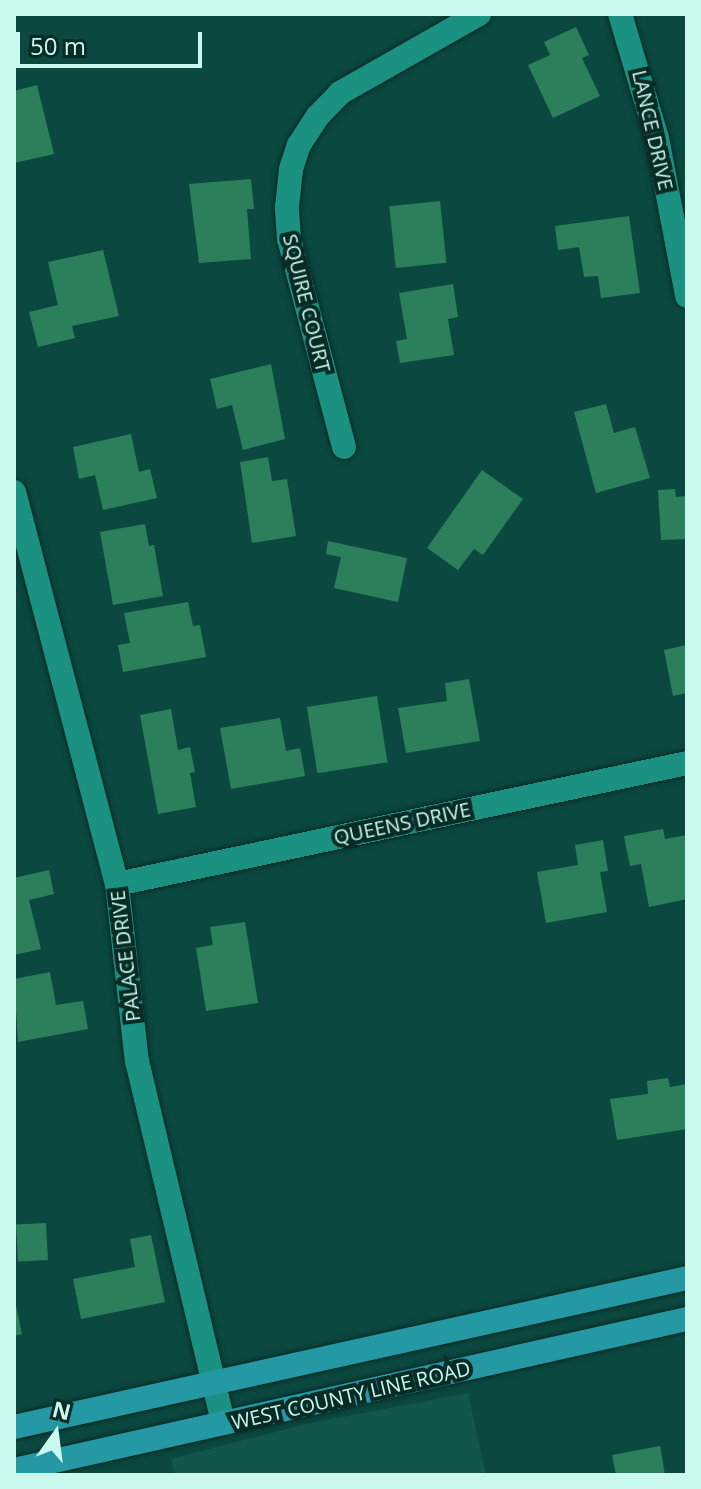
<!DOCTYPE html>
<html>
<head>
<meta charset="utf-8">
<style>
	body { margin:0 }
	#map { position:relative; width:701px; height:1489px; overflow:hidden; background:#0b4840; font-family:"Open Sans",sans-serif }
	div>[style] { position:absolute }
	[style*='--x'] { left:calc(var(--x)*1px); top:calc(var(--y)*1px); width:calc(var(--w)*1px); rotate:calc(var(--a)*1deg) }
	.built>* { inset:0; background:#11554b }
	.building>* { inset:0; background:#2b805b; transform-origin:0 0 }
	.roads { filter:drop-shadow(0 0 2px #092b26) drop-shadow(0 0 2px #092b26) }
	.street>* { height:24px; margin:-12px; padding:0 12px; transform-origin:12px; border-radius:12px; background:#1b9181 }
	.secondary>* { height:24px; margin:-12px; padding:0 12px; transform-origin:12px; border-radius:12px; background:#2499a4 }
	span { translate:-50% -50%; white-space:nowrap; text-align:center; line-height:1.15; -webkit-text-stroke:8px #092b26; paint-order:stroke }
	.street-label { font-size:20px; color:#c9f8ee }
	.frame { position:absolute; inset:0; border:16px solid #c9f8ee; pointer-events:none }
	.north { position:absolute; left:16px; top:1393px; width:80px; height:80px; -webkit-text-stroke:6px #092b26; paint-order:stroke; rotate:14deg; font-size:22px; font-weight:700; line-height:32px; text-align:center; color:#c9f8ee }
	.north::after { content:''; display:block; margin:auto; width:28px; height:36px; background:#c9f8ee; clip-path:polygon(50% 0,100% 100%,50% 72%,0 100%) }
	.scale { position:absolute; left:16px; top:32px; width:186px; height:36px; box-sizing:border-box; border:4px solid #c9f8ee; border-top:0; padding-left:10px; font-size:24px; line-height:28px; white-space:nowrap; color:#c9f8ee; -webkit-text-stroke:6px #092b26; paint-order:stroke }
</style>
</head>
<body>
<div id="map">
	<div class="built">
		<i style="clip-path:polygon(468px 1393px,486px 1475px,174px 1475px,171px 1459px,305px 1424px)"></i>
	</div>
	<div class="building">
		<i style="clip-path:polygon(576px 27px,589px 55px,582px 58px,600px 96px,553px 118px,528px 65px,550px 55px,544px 42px)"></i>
		<i style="clip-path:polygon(37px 85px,54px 154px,14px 163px,14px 91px)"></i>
		<i style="clip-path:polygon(251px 179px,254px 209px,247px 209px,251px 259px,199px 263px,189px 184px)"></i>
		<i style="left:440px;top:201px;width:62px;height:51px;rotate:84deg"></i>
		<i style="clip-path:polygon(629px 216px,640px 293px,601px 298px,598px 276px,584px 277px,579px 247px,558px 250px,555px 226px)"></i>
		<i style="clip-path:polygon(103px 250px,119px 316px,72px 326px,75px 338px,38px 347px,29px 312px,58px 305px,48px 262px)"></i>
		<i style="clip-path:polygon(453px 284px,458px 317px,448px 319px,454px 355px,400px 363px,396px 341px,407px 339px,399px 293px)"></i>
		<i style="clip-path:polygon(271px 364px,285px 439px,243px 450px,232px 405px,217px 409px,210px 379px)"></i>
		<i style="clip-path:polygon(606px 404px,614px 433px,635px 427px,650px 478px,596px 493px,574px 412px)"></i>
		<i style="clip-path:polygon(131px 434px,139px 472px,150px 469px,157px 498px,103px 510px,95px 475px,79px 479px,73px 447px)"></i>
		<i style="clip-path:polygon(268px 457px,272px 481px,287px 479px,296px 536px,252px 543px,240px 462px)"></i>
		<i style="clip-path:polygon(482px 470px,523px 499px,483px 555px,474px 549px,458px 570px,427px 548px)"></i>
		<i style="clip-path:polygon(675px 489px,676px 497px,687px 496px,687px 539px,661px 540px,658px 490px)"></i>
		<i style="clip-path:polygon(145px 524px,149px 546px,154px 545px,163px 596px,113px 605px,100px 532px)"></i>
		<i style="clip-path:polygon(328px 541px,407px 558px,398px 602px,334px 588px,341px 557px,326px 554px)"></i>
		<i style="clip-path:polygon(188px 602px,193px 626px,200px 625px,206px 657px,123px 672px,118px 645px,130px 643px,124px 613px)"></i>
		<i style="clip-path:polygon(687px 645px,687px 693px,673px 696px,664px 650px)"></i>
		<i style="clip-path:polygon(469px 679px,480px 741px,406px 753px,398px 708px,447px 701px,445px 683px)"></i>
		<i style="left:377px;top:696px;width:67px;height:71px;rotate:81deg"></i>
		<i style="clip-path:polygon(171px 709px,178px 750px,190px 747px,195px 772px,190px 773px,196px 807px,158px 814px,140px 715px)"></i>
		<i style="clip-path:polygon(280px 718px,286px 751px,300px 748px,305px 776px,231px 789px,220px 728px)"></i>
		<i style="clip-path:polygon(663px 829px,665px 839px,687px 835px,687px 899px,649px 907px,641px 864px,630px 866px,624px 836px)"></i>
		<i style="clip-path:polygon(603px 840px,608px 871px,600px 872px,607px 912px,546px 923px,537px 872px,578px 865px,575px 845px)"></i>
		<i style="clip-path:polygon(49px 870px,54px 894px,29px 900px,41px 949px,14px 955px,14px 878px)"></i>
		<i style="clip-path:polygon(245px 922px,258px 1003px,206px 1011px,196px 948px,213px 945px,210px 927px)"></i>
		<i style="clip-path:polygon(50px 972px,56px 1005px,83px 1001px,88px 1029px,18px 1042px,14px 979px)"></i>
		<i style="clip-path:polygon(668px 1078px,670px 1087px,687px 1084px,687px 1129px,617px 1140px,610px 1099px,648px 1094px,647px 1081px)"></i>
		<i style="left:46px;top:1223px;width:37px;height:30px;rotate:87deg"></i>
		<i style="clip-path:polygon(151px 1235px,165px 1302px,81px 1319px,73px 1279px,135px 1267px,130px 1239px)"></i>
		<i style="clip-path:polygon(15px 1301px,22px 1334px,14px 1336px,14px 1302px)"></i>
		<i style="clip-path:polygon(660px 1446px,665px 1475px,616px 1475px,612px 1455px)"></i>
	</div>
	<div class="roads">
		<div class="street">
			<i style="--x:620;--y:14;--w:129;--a:73.4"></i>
			<i style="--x:657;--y:138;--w:161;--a:79.2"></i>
			<i style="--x:344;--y:447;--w:215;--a:-104.8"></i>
			<i style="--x:289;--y:239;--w:32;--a:-94"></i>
			<i style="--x:287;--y:207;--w:38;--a:-84"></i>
			<i style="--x:291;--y:169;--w:25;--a:-72"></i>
			<i style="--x:299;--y:145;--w:35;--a:-57"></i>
			<i style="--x:318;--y:116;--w:32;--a:-46"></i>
			<i style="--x:340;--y:93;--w:160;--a:-29.6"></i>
			<i style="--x:14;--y:492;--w:405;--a:75.3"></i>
			<i style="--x:117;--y:884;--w:178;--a:83.6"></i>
			<i style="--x:137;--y:1061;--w:372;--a:76.6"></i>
			<i style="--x:117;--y:884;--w:583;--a:-11.98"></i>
		</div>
		<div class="secondary">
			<i style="--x:14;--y:1427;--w:689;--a:-12.48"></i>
			<i style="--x:14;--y:1470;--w:690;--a:-12.65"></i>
		</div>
	</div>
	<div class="street-label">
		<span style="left:653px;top:130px;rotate:77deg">LANCE DRIVE</span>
		<span style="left:307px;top:303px;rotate:76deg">SQUIRE COURT</span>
		<span style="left:402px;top:823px;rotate:-12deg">QUEENS DRIVE</span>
		<span style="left:125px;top:956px;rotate:-97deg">PALACE DRIVE</span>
		<span style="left:351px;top:1395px;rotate:-13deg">WEST COUNTY LINE ROAD</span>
	</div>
	<div class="frame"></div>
	<div class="north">N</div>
	<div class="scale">50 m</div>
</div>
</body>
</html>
